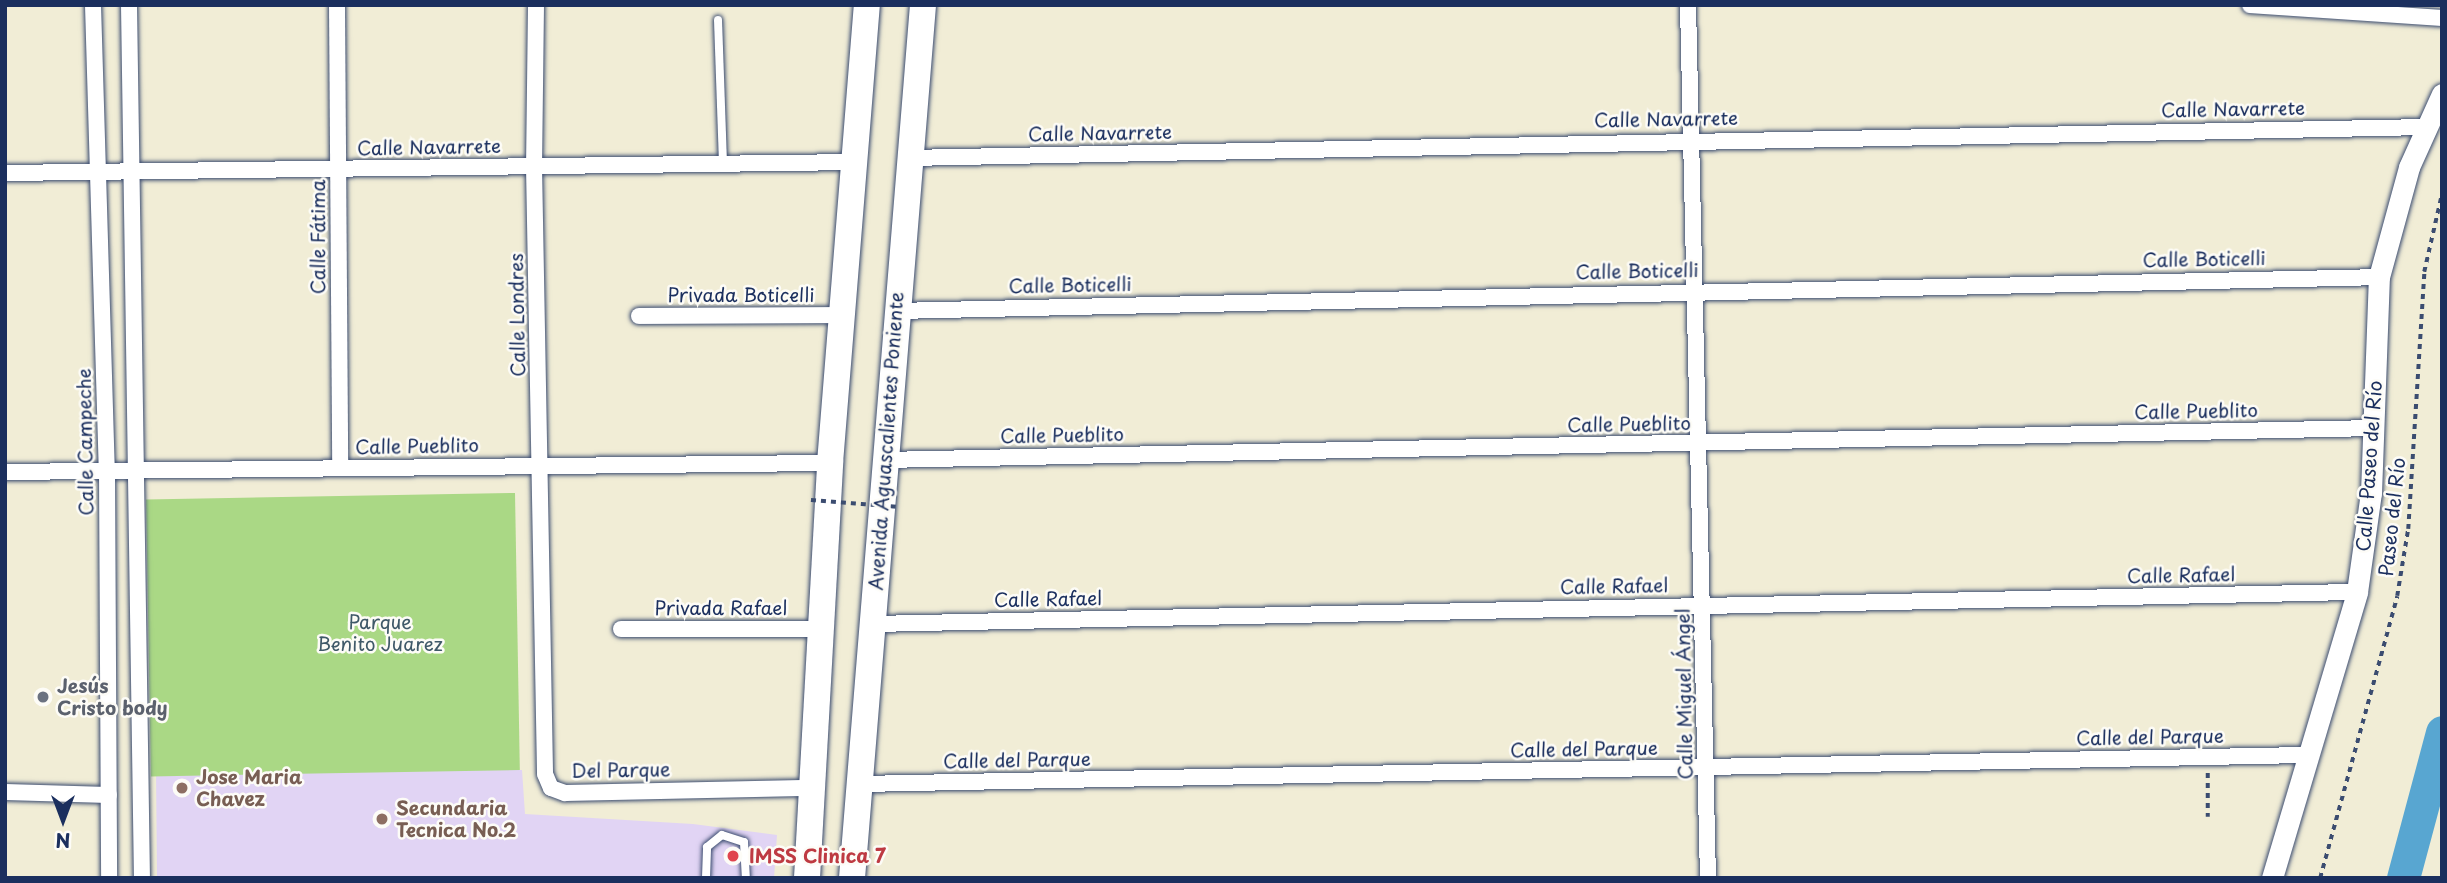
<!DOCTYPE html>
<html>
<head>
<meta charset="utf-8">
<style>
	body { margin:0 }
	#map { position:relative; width:2447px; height:883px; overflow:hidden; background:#f1edd6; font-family:"Playpen Sans",sans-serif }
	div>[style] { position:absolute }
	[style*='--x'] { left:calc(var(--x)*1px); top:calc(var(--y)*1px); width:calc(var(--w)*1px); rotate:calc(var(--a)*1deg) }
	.built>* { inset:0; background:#e1d4f4 }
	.green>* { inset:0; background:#aad885; transform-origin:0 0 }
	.river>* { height:33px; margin:-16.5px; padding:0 16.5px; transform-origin:16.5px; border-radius:16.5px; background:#58a6d1 }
	.path>* { height:3.5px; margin-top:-1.75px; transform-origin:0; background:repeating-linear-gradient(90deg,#3b4c70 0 5px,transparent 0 10px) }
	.roads { filter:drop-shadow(0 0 2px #3b4c70) drop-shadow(0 0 2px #3b4c70) }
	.service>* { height:8px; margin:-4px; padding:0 4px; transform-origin:4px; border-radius:4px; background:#fff }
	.minor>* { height:16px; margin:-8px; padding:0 8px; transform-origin:8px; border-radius:8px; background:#fff }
	.tertiary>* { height:21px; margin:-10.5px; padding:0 10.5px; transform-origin:10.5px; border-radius:10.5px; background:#fff }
	.primary>* { height:26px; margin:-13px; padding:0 13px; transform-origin:13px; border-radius:13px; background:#fff }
	.path-bridge>* { height:3.5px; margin-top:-1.75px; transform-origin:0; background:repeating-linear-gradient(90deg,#3b4c70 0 5px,transparent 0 10px) }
	.dots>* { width:19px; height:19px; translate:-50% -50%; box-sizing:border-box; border:4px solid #fdfcf7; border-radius:50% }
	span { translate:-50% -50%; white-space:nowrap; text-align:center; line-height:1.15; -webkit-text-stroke:5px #fdfcf7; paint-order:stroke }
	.street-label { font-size:19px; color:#1b2f5e }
	.park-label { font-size:19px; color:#3f5968 }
	.worship-label { font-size:19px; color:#5b616d; font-weight:700 }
	.left { translate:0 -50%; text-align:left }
	.education-label { font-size:19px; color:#785e54; font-weight:700 }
	.health-label { font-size:19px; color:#be3a42; font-weight:700 }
	.frame { position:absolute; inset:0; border:7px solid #1b2f5e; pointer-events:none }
	.north { position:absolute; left:28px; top:785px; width:70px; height:70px; -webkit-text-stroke:5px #fdfcf7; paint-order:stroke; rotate:180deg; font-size:19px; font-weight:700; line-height:28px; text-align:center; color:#1b2f5e }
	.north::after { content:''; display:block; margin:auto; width:24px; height:32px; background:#1b2f5e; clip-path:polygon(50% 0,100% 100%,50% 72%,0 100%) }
</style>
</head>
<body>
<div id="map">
	<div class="built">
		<i style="clip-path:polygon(156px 769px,522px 770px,525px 814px,693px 824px,777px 835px,774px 878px,157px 878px)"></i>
	</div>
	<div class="green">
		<i style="left:515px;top:493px;width:277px;height:369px;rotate:89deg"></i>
	</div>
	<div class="river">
		<i style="--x:2403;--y:878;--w:151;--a:-75"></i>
	</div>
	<div class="path">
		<i style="--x:2208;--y:773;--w:44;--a:90"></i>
		<i style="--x:2320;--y:878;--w:292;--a:-74.7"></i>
		<i style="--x:2397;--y:596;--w:68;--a:-80.7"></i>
		<i style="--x:2408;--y:529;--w:257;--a:-86.4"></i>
		<i style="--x:2424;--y:272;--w:81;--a:-77.2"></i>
	</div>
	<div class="roads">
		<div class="service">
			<i style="--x:718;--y:20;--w:143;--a:88"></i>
			<i style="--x:706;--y:878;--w:31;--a:-88"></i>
			<i style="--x:707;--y:847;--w:19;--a:-39"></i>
			<i style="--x:722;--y:835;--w:23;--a:18"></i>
			<i style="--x:744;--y:842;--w:36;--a:87"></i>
		</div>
		<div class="minor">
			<i style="--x:93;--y:5;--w:466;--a:88.3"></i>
			<i style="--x:107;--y:471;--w:407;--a:89.7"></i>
			<i style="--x:129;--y:5;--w:873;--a:89.15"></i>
			<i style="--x:337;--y:5;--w:463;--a:89.6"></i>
			<i style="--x:536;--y:5;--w:161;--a:90.7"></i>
			<i style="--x:534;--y:166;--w:608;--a:88.96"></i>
			<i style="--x:545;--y:774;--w:15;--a:67"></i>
			<i style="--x:551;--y:788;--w:15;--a:20"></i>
			<i style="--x:565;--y:793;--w:249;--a:-1.2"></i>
			<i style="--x:1688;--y:5;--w:873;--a:88.69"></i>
			<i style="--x:2250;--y:5;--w:192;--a:3.9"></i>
			<i style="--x:908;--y:158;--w:1517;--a:-1.17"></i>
			<i style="--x:5;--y:173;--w:848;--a:-0.74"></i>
			<i style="--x:896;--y:311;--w:1483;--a:-1.31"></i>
			<i style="--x:639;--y:316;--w:204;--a:-0.3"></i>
			<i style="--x:884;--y:460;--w:1490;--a:-1.23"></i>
			<i style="--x:5;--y:472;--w:825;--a:-0.63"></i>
			<i style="--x:873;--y:624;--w:1484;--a:-1.24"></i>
			<i style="--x:621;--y:629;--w:199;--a:0"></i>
			<i style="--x:860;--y:784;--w:1447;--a:-1.15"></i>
			<i style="--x:5;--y:792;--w:104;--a:1.7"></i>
		</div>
		<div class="tertiary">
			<i style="--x:2272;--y:878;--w:298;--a:-73.4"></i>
			<i style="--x:2357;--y:592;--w:100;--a:-82"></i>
			<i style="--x:2371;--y:493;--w:216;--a:-87.9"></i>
			<i style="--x:2379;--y:277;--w:114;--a:-74.7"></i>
			<i style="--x:2409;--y:167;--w:80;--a:-65.7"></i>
		</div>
		<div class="primary">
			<i style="--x:807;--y:878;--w:416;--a:-86.8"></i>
			<i style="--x:830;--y:463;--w:459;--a:-85.4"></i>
			<i style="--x:852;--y:878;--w:876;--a:-85.35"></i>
		</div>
	</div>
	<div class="path-bridge">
		<i style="--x:811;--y:500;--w:89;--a:4.5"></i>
	</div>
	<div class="dots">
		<i style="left:43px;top:697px;background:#6b7280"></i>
		<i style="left:182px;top:788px;background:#8d6e63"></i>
		<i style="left:382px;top:819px;background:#8d6e63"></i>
		<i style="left:733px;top:856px;background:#e0444e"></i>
	</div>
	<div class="street-label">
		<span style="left:2233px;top:109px;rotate:-1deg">Calle Navarrete</span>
		<span style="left:1666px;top:119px;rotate:-1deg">Calle Navarrete</span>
		<span style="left:1100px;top:133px;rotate:-1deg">Calle Navarrete</span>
		<span style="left:429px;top:147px;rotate:-1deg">Calle Navarrete</span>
		<span style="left:318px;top:237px;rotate:-90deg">Calle Fátima</span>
		<span style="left:2204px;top:259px;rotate:-1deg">Calle Boticelli</span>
		<span style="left:1637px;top:271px;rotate:-1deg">Calle Boticelli</span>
		<span style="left:1070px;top:285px;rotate:-1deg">Calle Boticelli</span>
		<span style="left:741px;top:295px">Privada Boticelli</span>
		<span style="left:517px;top:315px;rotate:-91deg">Calle Londres</span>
		<span style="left:2196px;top:411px;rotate:-1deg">Calle Pueblito</span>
		<span style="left:1629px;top:424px;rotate:-1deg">Calle Pueblito</span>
		<span style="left:1062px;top:435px;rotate:-1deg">Calle Pueblito</span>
		<span style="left:886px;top:441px;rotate:-86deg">Avenida Aguascalientes Poniente</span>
		<span style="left:85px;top:442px;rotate:-91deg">Calle Campeche</span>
		<span style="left:417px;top:446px;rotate:-1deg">Calle Pueblito</span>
		<span style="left:2369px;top:466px;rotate:-86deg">Calle Paseo del Río</span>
		<span style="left:2392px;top:517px;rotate:-84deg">Paseo del Río</span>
		<span style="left:2181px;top:575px;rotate:-1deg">Calle Rafael</span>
		<span style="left:1614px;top:586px;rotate:-1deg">Calle Rafael</span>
		<span style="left:1048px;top:599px;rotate:-1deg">Calle Rafael</span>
		<span style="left:721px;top:608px">Privada Rafael</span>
		<span style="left:1684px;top:694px;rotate:-91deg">Calle Miguel Ángel</span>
		<span style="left:2150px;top:737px;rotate:-1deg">Calle del Parque</span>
		<span style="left:1584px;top:749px;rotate:-1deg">Calle del Parque</span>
		<span style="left:1017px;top:760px;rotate:-1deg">Calle del Parque</span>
		<span style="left:621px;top:770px;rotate:-1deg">Del Parque</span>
	</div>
	<div class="park-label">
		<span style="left:380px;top:633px">Parque<br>Benito Juarez</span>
	</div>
	<div class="worship-label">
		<span class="left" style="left:57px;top:697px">Jesús<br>Cristo body</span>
	</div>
	<div class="education-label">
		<span class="left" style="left:196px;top:788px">Jose Maria<br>Chavez</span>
		<span class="left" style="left:396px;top:819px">Secundaria<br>Tecnica No.2</span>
	</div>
	<div class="health-label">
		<span class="left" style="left:749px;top:856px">IMSS Clinica 7</span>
	</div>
	<div class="frame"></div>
	<div class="north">N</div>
</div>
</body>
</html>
